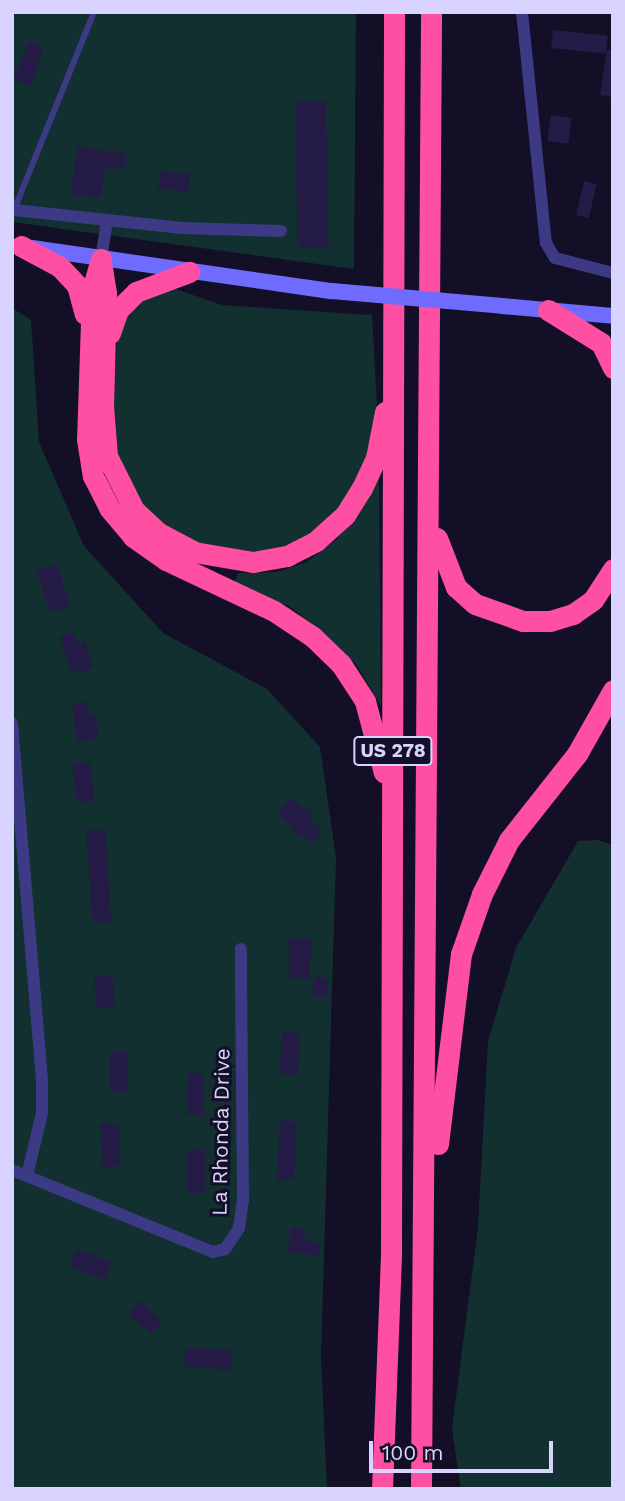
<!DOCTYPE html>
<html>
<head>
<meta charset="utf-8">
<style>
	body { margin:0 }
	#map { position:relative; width:625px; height:1501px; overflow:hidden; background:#130f26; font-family:"Work Sans",sans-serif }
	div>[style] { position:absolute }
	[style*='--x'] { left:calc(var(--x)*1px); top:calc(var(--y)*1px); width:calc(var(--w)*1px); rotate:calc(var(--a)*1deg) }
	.green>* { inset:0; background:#12302f }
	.building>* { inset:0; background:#241b47; transform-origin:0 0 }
	.lane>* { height:6px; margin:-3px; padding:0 3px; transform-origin:3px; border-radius:3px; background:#3d3a85 }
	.street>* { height:12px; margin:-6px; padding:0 6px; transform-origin:6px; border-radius:6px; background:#3d3a85 }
	.secondary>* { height:16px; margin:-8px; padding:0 8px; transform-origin:8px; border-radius:8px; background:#6f6bff }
	.highway>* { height:21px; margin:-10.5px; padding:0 10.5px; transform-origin:10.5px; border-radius:10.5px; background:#ff4fa3 }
	.secondary-bridge>* { height:16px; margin:-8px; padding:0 8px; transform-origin:8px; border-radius:8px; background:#6f6bff }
	span { translate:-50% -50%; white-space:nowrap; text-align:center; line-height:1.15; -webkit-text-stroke:6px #130f26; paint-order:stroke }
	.shield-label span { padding:2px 5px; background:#130f26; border:2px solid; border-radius:5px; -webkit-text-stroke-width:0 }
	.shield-label { font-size:19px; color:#d9d4ff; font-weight:700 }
	.street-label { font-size:21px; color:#d9d4ff }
	.frame { position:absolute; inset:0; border:14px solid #d9d4ff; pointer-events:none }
	.scale { position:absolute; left:369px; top:1441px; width:184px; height:32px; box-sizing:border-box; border:4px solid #d9d4ff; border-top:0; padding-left:9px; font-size:21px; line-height:24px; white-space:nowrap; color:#d9d4ff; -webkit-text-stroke:5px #130f26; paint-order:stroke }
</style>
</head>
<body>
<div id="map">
	<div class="green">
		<i style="clip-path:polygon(12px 12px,356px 12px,354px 269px,12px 222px)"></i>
		<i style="clip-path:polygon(167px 286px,222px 305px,372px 315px,377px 405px,364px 468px,340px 511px,299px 543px,268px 553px,226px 554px,182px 539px,150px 514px,121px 478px,110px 412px,119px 324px,133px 306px)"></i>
		<i style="clip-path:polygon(12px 308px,31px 320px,39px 442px,84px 546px,163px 633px,267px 689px,320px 747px,336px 857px,321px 1356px,327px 1489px,12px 1489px)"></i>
		<i style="clip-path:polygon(379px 476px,381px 706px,356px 664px,319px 629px,289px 606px,234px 584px,238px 573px,278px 572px,307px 562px,337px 539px)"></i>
		<i style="clip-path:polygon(598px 840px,613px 845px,613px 1489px,461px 1489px,452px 1429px,478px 1227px,488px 1041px,516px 948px,578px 841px)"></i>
	</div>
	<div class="building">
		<i style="left:553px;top:30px;width:55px;height:18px;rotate:6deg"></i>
		<i style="clip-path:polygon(29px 41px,43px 48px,31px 86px,13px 79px)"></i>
		<i style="clip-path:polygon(607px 50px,613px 51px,613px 97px,600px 95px)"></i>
		<i style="left:326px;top:101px;width:147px;height:31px;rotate:89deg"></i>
		<i style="left:551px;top:115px;width:21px;height:26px;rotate:8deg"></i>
		<i style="clip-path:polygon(77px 146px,127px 154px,124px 169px,105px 166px,101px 198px,71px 194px)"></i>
		<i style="left:160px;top:171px;width:30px;height:18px;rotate:6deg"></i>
		<i style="left:584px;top:181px;width:13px;height:35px;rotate:13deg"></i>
		<i style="left:57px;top:564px;width:44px;height:21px;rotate:73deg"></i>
		<i style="clip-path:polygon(74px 632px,77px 644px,85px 641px,93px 668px,73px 674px,59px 637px)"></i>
		<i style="clip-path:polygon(87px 702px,89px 716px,95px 715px,98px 733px,96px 739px,77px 742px,72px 704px)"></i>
		<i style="left:90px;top:762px;width:39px;height:18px;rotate:83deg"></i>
		<i style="clip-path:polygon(291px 798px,313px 813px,309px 817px,323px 832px,311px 843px,302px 834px,298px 837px,278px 811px)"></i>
		<i style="left:105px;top:829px;width:93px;height:19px;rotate:86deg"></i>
		<i style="clip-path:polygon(289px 938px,312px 940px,309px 980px,289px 978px)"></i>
		<i style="left:112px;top:975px;width:32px;height:18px;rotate:85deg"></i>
		<i style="left:314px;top:977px;width:14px;height:19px;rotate:4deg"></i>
		<i style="left:282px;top:1032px;width:18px;height:42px;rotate:3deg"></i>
		<i style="left:110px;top:1052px;width:17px;height:39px"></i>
		<i style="left:187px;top:1073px;width:17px;height:42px"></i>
		<i style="left:280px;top:1121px;width:17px;height:59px;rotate:3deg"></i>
		<i style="left:118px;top:1123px;width:43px;height:18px;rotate:86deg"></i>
		<i style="left:187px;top:1150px;width:18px;height:43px"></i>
		<i style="clip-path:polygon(291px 1226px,306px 1229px,304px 1240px,321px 1243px,319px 1255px,287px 1253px)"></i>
		<i style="left:76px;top:1249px;width:38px;height:19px;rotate:20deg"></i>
		<i style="left:140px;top:1301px;width:30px;height:18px;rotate:41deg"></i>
		<i style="left:186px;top:1347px;width:46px;height:19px;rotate:5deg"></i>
	</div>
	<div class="lane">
		<i style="--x:14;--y:210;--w:214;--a:-68"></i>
	</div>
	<div class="street">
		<i style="--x:522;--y:12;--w:232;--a:84.1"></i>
		<i style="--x:546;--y:243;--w:17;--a:59"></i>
		<i style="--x:555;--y:258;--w:60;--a:14.5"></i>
		<i style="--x:14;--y:210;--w:169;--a:6.1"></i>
		<i style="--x:182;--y:228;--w:99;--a:1.7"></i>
		<i style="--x:101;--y:259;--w:38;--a:-81"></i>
		<i style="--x:12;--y:723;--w:360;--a:85.2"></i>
		<i style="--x:42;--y:1082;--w:31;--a:90"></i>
		<i style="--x:42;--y:1113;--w:65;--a:103.4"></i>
		<i style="--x:12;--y:1170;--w:217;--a:22.2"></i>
		<i style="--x:213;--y:1252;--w:12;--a:-14"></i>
		<i style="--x:225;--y:1249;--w:25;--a:-56"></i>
		<i style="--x:239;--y:1228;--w:27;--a:-82"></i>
		<i style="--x:243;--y:1201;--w:252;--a:-90.5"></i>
	</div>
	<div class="secondary">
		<i style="--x:32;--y:248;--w:303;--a:8.2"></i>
		<i style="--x:502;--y:306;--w:111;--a:5.1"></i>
	</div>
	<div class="highway">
		<i style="--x:21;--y:246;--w:44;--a:28.3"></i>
		<i style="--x:60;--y:267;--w:25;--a:47"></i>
		<i style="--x:77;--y:285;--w:30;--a:75"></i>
		<i style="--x:101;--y:259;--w:33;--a:106"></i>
		<i style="--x:92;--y:291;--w:148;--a:91.9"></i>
		<i style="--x:87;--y:439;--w:37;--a:81"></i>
		<i style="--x:93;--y:476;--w:36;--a:63"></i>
		<i style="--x:109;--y:508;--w:38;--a:50"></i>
		<i style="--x:133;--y:537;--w:40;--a:34.9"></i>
		<i style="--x:166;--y:560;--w:119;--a:25.3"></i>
		<i style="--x:274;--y:611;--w:47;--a:33.7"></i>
		<i style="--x:313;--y:637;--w:39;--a:44"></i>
		<i style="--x:341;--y:664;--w:44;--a:57"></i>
		<i style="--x:365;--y:701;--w:74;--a:75.2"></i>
		<i style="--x:102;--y:268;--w:25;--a:81"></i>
		<i style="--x:106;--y:293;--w:113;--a:91.5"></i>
		<i style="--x:103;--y:406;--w:50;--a:85.4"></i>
		<i style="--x:107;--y:456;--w:60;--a:63.4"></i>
		<i style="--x:134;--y:510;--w:34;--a:43"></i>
		<i style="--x:159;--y:533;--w:40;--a:28"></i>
		<i style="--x:194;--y:552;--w:60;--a:9.6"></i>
		<i style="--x:253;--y:562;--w:35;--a:-10"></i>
		<i style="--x:287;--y:556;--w:33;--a:-27"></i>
		<i style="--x:316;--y:541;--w:39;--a:-42"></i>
		<i style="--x:345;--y:515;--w:32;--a:-58"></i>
		<i style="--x:362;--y:488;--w:33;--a:-65"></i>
		<i style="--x:376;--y:458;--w:47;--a:-78.9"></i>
		<i style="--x:548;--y:310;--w:62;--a:31.9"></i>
		<i style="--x:601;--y:343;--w:28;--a:64"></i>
		<i style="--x:110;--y:333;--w:24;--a:-71"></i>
		<i style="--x:118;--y:310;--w:25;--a:-45"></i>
		<i style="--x:136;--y:292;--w:57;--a:-20.7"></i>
		<i style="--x:437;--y:538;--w:53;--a:68.8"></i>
		<i style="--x:456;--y:587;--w:25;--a:42"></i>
		<i style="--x:475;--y:604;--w:51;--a:19.5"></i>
		<i style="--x:523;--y:621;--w:27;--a:0"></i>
		<i style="--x:550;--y:621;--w:24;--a:-17"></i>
		<i style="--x:573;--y:614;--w:24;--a:-35"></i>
		<i style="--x:593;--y:600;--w:37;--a:-57"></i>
		<i style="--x:438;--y:1144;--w:191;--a:-83.1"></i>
		<i style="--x:461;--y:954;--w:64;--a:-70.7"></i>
		<i style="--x:482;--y:894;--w:60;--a:-63.4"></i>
		<i style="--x:509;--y:840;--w:110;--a:-51.7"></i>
		<i style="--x:577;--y:754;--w:73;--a:-60.6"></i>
		<i style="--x:382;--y:1489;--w:237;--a:-87.8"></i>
		<i style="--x:391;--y:1252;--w:1240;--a:-89.86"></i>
		<i style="--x:421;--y:1489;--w:1477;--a:-89.61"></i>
	</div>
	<div class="secondary-bridge">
		<i style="--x:332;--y:291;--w:171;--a:5"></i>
	</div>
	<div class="shield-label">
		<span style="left:393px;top:751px">US 278</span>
	</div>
	<div class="street-label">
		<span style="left:221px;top:1132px;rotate:-89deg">La Rhonda Drive</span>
	</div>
	<div class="frame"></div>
	<div class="scale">100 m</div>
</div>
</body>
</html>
